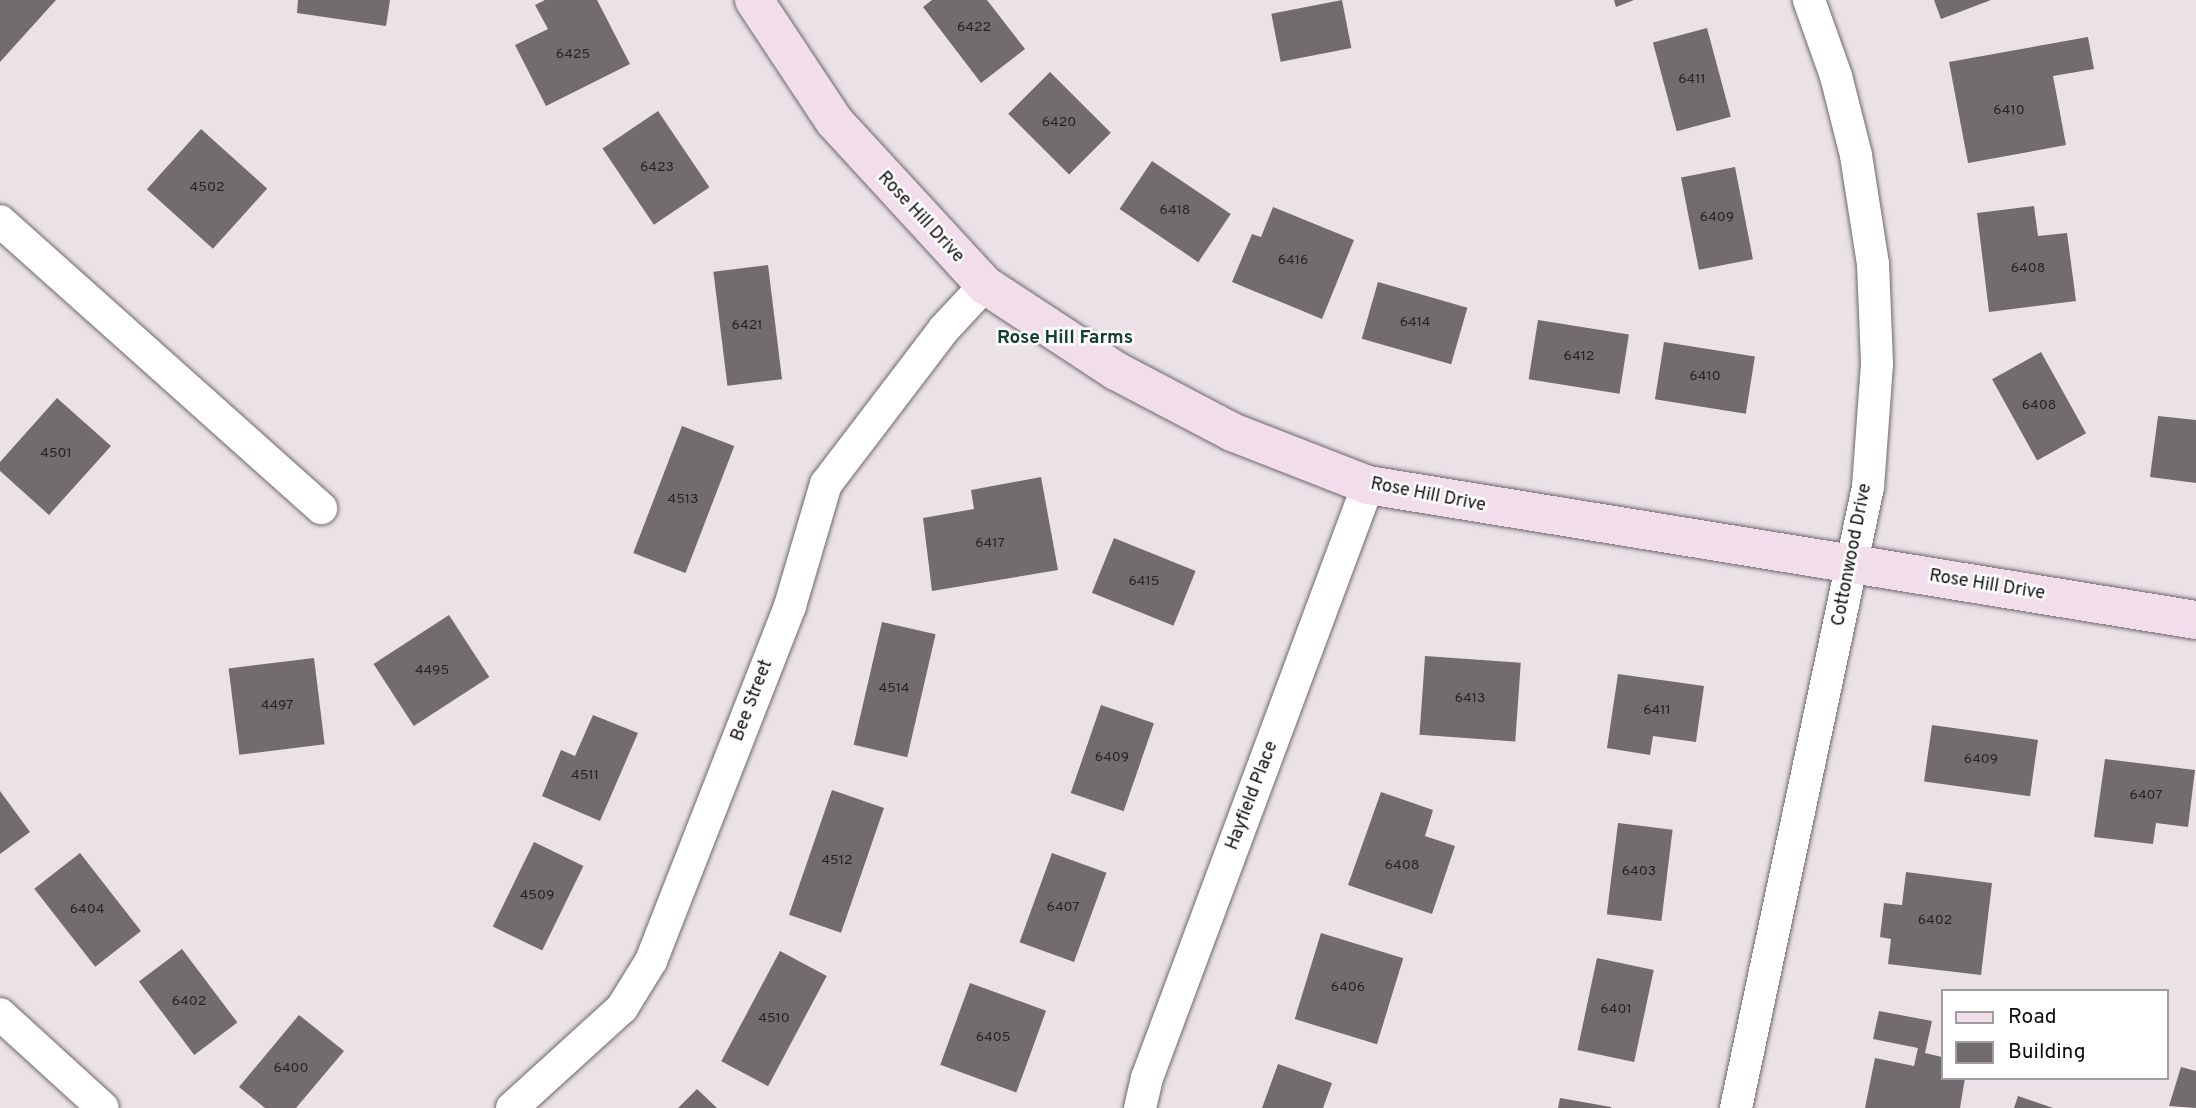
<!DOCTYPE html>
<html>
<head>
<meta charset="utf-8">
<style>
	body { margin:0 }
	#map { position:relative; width:2196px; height:1108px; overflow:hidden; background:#eae2e7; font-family:Overpass,sans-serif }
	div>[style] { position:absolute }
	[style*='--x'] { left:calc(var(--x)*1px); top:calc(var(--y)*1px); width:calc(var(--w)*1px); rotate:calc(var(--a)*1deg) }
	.building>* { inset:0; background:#726b6f; transform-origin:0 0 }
	.roads { filter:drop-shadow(0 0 2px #6f686c) drop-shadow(0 0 2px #6f686c) }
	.street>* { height:32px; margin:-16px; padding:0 16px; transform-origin:16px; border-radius:16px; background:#fff }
	.secondary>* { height:38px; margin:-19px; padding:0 19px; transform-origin:19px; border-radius:19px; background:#f1deea }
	span { translate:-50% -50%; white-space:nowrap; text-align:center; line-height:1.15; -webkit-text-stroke:5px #fff; paint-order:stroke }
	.number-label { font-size:14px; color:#272426 }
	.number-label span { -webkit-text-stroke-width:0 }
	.street-label { font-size:18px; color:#0e0c0d }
	.neighbourhood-label { font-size:19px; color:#13402d; font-weight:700 }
	.legend { position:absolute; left:1941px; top:989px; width:228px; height:91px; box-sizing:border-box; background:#fff; border:2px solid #9f9e9e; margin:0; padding:9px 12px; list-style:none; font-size:21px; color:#0e0c0d }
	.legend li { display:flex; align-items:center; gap:14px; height:35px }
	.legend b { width:35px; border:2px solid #9f9e9e }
</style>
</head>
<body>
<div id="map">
	<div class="building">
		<i style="clip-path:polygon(0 0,56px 0,0 62px)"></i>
		<i style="clip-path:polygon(298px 0,390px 0,386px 26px,297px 13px)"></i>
		<i style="clip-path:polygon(545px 0,597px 0,630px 64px,546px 106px,515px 45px,548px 29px,535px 5px)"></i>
		<i style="clip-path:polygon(932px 0,987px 0,1025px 49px,981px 83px,923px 7px)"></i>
		<i style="left:1342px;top:0;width:49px;height:72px;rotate:79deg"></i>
		<i style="clip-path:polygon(1614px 0,1634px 0,1616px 7px)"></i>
		<i style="clip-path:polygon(1934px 0,1991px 0,1941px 19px)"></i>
		<i style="left:1707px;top:28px;width:92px;height:56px;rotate:75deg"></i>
		<i style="clip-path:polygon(2088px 37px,2094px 69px,2053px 76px,2066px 145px,1968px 163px,1949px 62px)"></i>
		<i style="left:1050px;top:72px;width:86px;height:59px;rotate:45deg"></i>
		<i style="left:658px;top:111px;width:92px;height:67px;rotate:56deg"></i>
		<i style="left:201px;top:129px;width:89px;height:81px;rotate:42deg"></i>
		<i style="left:1152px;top:161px;width:95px;height:58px;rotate:34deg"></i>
		<i style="left:1735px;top:167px;width:94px;height:55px;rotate:79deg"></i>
		<i style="clip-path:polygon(2034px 206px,2038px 236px,2067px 233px,2076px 301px,1989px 312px,1977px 213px)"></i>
		<i style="clip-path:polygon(1273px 207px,1354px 240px,1322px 319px,1232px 282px,1252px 234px,1261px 237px)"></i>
		<i style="left:768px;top:265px;width:115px;height:55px;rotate:83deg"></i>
		<i style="left:1378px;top:282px;width:93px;height:59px;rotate:16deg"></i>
		<i style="left:1538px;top:320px;width:92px;height:60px;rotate:9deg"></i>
		<i style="left:1664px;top:342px;width:92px;height:58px;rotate:9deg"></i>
		<i style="left:2041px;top:352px;width:93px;height:56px;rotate:61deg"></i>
		<i style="clip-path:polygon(57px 398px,111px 446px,49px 515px,0 471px,0 462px)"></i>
		<i style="clip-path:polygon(2158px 416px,2196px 420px,2196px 483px,2150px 477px)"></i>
		<i style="left:682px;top:426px;width:56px;height:136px;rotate:21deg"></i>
		<i style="clip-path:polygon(1041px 477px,1058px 570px,932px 591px,923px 518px,974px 509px,971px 490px)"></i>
		<i style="left:1114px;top:538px;width:88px;height:59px;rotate:22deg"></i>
		<i style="left:449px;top:615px;width:74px;height:90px;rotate:57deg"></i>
		<i style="left:882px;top:622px;width:55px;height:126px;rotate:13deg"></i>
		<i style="left:1425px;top:656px;width:96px;height:79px;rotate:4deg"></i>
		<i style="left:314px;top:658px;width:87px;height:86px;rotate:83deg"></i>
		<i style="clip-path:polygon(1618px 674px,1704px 686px,1696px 742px,1653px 736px,1650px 755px,1607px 748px)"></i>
		<i style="left:1101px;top:705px;width:56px;height:93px;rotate:19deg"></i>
		<i style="clip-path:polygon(593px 715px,638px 733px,600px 821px,542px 796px,561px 750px,575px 756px)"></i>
		<i style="left:1932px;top:725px;width:107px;height:57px;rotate:8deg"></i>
		<i style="clip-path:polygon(2105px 759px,2195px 770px,2188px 827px,2156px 823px,2153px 844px,2094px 837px)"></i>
		<i style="left:832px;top:790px;width:55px;height:132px;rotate:19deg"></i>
		<i style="clip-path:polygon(0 791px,30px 832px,0 854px)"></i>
		<i style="clip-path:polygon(1381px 792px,1433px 810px,1425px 836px,1455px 846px,1432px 914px,1348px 885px)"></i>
		<i style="left:1618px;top:823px;width:55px;height:92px;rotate:7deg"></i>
		<i style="left:534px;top:842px;width:55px;height:94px;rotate:26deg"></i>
		<i style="left:80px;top:853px;width:99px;height:58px;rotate:52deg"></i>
		<i style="left:1052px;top:853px;width:58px;height:95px;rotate:20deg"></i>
		<i style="clip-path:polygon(1906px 872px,1992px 883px,1981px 975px,1888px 964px,1891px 939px,1880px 937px,1884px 903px,1902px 905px)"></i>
		<i style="left:1321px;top:933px;width:86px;height:90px;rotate:17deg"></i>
		<i style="left:182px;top:949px;width:92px;height:54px;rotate:53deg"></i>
		<i style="left:780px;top:951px;width:53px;height:125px;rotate:28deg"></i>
		<i style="left:1597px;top:958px;width:58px;height:94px;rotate:12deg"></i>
		<i style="left:970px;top:983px;width:81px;height:87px;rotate:20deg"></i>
		<i style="clip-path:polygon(1879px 1011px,1932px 1021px,1925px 1053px,1942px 1057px,1942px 1078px,1965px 1078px,1960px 1108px,1865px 1108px,1875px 1058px,1914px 1066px,1918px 1048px,1873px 1039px)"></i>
		<i style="clip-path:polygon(299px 1015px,344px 1051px,296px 1108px,265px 1108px,239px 1087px)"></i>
		<i style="clip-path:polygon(1278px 1064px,1332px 1083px,1323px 1108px,1262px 1108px)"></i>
		<i style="clip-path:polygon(2181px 1067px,2196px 1071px,2196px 1108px,2169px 1106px)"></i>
		<i style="clip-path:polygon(697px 1089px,717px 1108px,678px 1108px)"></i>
		<i style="clip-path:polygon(2018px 1096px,2053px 1108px,2014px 1108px)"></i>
		<i style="clip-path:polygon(1560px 1098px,1611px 1107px,1611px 1108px,1558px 1108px)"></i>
	</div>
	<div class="roads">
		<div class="street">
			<i style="--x:0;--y:221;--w:431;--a:41.8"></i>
			<i style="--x:0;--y:1014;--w:139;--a:42.4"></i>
			<i style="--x:512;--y:1108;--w:149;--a:-42.3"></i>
			<i style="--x:622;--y:1008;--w:55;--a:-58.3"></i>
			<i style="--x:651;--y:961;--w:381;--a:-68.6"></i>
			<i style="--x:790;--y:606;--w:127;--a:-73.6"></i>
			<i style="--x:826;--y:484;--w:195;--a:-52.7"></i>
			<i style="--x:944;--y:329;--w:60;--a:-47"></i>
			<i style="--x:1140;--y:1108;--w:31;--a:-77"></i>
			<i style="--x:1147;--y:1078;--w:633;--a:-69.56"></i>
			<i style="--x:1736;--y:1108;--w:635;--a:-78"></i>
			<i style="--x:1868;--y:487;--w:124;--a:-85.8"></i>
			<i style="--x:1877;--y:363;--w:99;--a:-92.3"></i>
			<i style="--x:1873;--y:264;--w:110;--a:-98.9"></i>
			<i style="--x:1856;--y:155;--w:81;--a:-104.2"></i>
			<i style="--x:1836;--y:76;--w:81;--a:-109.6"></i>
		</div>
		<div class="secondary">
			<i style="--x:754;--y:0;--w:145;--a:56.5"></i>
			<i style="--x:834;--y:121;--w:223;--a:47.4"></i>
			<i style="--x:985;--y:285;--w:157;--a:33.3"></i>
			<i style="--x:1116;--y:371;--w:131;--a:27.7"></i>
			<i style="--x:1232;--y:432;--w:146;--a:21.3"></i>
			<i style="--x:1368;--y:485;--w:839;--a:9.26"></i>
		</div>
	</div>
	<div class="number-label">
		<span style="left:974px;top:28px">6422</span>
		<span style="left:573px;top:55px">6425</span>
		<span style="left:1692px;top:80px">6411</span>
		<span style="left:2009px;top:111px">6410</span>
		<span style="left:1059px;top:123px">6420</span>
		<span style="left:657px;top:168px">6423</span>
		<span style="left:207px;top:188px">4502</span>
		<span style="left:1175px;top:211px">6418</span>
		<span style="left:1717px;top:218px">6409</span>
		<span style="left:1293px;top:261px">6416</span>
		<span style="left:2028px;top:269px">6408</span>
		<span style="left:1415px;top:323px">6414</span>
		<span style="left:747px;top:326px">6421</span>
		<span style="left:1579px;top:357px">6412</span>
		<span style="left:1705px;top:377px">6410</span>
		<span style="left:2039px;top:406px">6408</span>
		<span style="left:56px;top:454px">4501</span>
		<span style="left:683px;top:500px">4513</span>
		<span style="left:990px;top:544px">6417</span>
		<span style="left:1144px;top:582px">6415</span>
		<span style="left:432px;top:671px">4495</span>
		<span style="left:894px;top:689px">4514</span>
		<span style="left:1470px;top:699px">6413</span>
		<span style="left:277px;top:706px">4497</span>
		<span style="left:1657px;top:711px">6411</span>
		<span style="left:1112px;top:758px">6409</span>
		<span style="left:1981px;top:760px">6409</span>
		<span style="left:585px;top:776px">4511</span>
		<span style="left:2146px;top:796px">6407</span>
		<span style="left:837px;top:861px">4512</span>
		<span style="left:1402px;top:866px">6408</span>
		<span style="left:1639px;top:872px">6403</span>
		<span style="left:537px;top:896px">4509</span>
		<span style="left:1063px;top:908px">6407</span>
		<span style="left:87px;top:910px">6404</span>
		<span style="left:1935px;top:921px">6402</span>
		<span style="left:1348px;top:988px">6406</span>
		<span style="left:189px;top:1002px">6402</span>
		<span style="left:1616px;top:1010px">6401</span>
		<span style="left:774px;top:1019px">4510</span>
		<span style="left:993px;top:1038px">6405</span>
		<span style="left:291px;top:1069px">6400</span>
	</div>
	<div class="street-label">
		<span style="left:920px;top:218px;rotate:47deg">Rose Hill Drive</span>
		<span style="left:1428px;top:496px;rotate:11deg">Rose Hill Drive</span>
		<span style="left:1853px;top:555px;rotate:-79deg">Cottonwood Drive</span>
		<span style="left:1987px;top:586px;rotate:9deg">Rose Hill Drive</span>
		<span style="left:753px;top:701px;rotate:-69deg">Bee Street</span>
		<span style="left:1253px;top:796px;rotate:-69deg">Hayfield Place</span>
	</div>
	<div class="neighbourhood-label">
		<span style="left:1065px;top:339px">Rose Hill Farms</span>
	</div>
	<ul class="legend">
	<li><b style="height:9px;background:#f1deea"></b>Road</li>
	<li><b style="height:19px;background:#726b6f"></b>Building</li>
	</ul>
</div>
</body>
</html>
